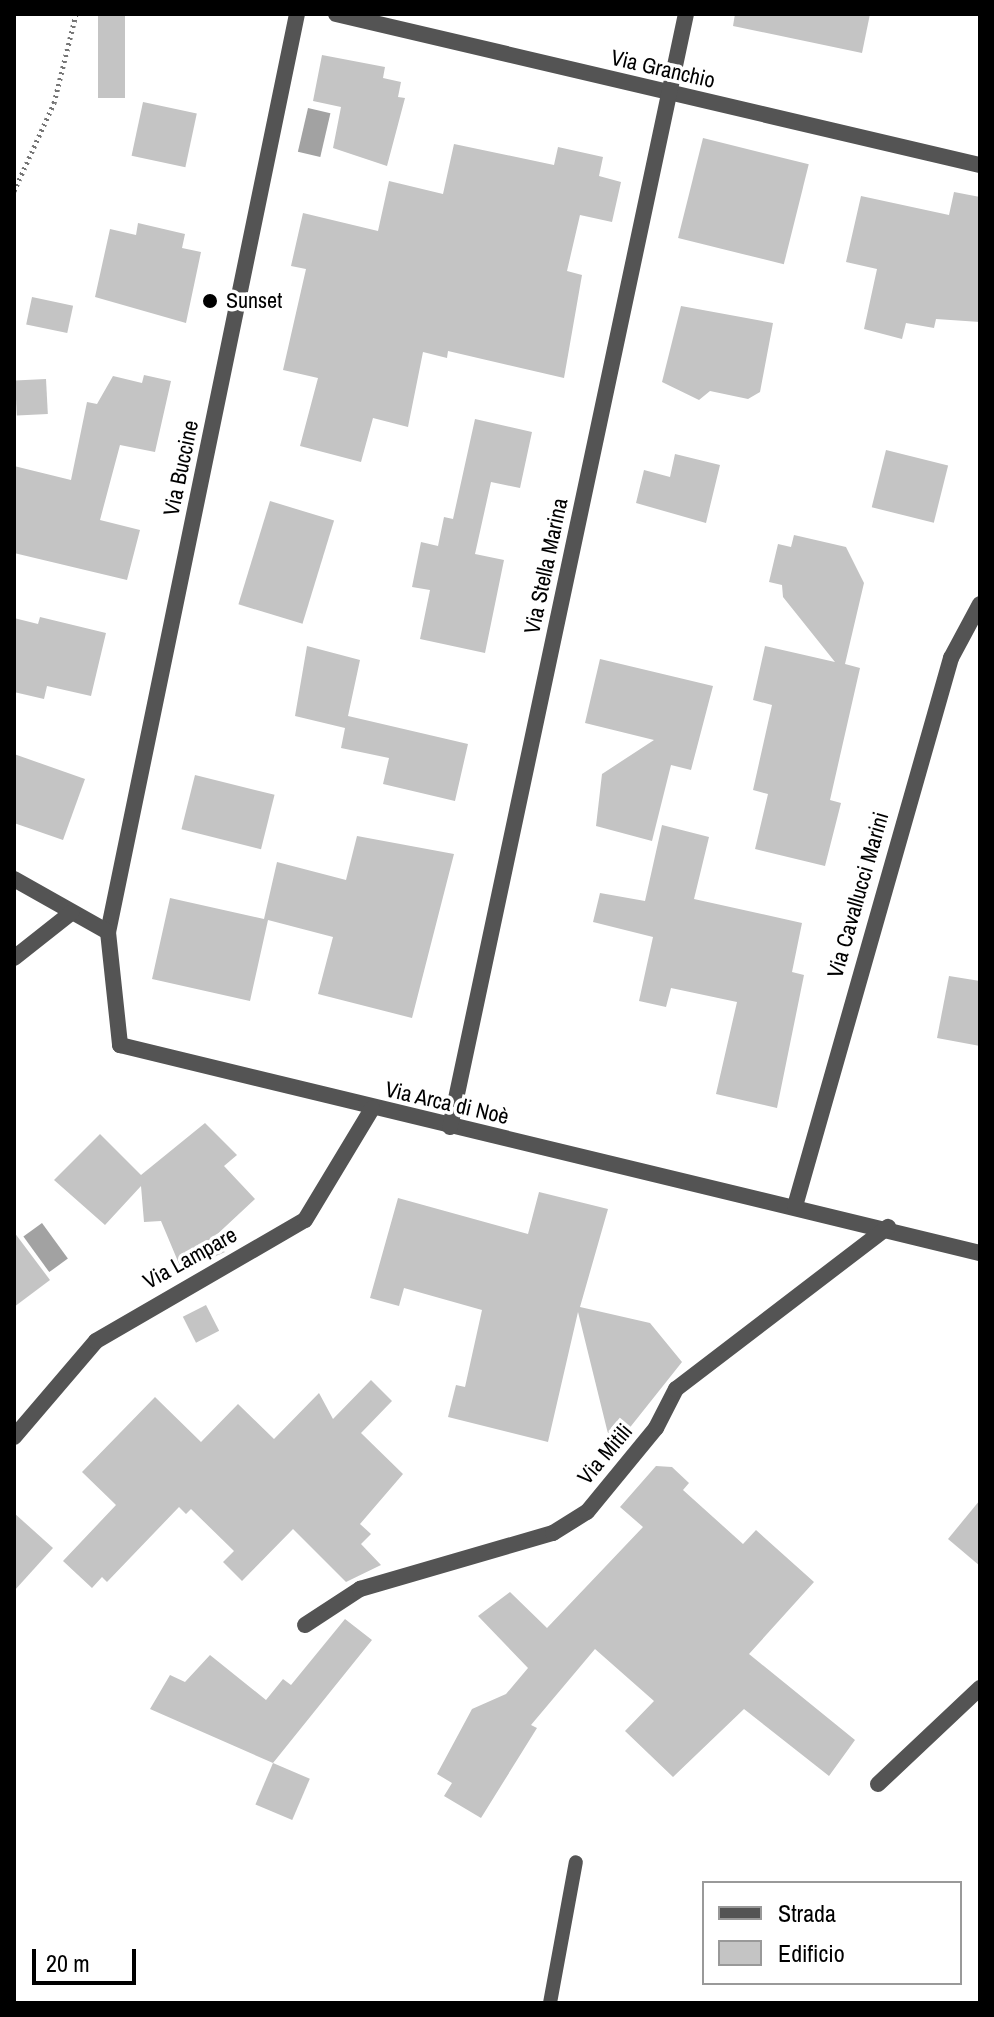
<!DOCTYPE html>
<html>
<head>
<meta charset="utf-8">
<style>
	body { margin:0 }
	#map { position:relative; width:994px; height:2017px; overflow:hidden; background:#fff; font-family:"Archivo Narrow",sans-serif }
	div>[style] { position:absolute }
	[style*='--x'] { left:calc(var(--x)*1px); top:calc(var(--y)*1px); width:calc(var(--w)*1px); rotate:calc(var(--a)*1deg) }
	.water>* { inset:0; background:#a2a2a2; transform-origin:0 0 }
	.building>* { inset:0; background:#c4c4c4; transform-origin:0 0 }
	.path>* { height:5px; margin-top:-2.5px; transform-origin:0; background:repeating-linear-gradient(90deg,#767676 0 2px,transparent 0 6px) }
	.lane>* { height:14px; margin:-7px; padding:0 7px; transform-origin:7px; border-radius:7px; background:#545454 }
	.street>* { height:16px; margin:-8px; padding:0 8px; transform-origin:8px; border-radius:8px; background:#545454 }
	.dots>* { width:22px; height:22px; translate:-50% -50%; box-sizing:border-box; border:4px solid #fff; border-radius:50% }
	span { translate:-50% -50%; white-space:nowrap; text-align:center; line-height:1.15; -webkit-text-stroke:7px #fff; paint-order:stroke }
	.street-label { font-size:22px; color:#000 }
	.poi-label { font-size:22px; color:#000 }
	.left { translate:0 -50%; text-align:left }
	.frame { position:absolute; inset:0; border:16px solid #000; pointer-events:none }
	.legend { position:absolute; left:702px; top:1881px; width:260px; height:104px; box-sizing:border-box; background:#fff; border:2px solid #999; margin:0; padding:10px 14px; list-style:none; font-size:24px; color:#000 }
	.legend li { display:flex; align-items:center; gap:16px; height:40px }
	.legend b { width:40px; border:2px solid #999 }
	.scale { position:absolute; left:32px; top:1949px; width:104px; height:36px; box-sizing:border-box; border:4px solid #000; border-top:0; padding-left:10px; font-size:24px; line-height:28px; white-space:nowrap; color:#000; -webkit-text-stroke:6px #fff; paint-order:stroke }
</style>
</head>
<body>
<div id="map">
	<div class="water">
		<i style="left:308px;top:108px;width:23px;height:45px;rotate:13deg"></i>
		<i style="left:42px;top:1223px;width:44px;height:23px;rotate:54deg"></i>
	</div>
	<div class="building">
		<i style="left:98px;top:14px;width:27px;height:84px"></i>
		<i style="clip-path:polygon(735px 14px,870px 14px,862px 53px,733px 26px)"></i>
		<i style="clip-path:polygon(322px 55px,385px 67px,383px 78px,401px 82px,398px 97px,405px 98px,387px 166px,333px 148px,341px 107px,313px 101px)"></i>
		<i style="left:143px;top:102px;width:55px;height:55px;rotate:12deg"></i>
		<i style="left:703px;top:138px;width:109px;height:103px;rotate:14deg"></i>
		<i style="clip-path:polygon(454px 144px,554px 165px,558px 147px,603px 157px,599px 176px,621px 182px,612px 222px,580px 215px,567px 271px,582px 275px,564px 378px,448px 351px,447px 358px,423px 352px,408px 427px,373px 418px,361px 462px,300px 446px,318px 378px,283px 370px,306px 269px,291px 266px,303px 213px,378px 231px,389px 181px,443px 194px)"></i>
		<i style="clip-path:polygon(954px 192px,980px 197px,980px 322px,936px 319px,934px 328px,906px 323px,902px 339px,864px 329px,877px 269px,846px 262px,861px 196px,949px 215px)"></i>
		<i style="clip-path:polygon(138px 223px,185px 234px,182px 248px,201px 252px,186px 323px,95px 297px,110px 229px,136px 235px)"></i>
		<i style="left:32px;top:297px;width:42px;height:28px;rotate:12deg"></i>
		<i style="clip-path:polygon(681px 306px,773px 323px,760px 392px,748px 399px,710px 391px,699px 400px,662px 382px)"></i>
		<i style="clip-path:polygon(144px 375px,171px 381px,155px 452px,120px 445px,100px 520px,140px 530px,127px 580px,14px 553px,14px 466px,71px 480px,87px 402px,97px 404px,113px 376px,142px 383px)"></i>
		<i style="left:46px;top:379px;width:35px;height:31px;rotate:87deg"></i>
		<i style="clip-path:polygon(475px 419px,532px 432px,520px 488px,491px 482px,475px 554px,504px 560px,485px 653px,420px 639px,430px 590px,412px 587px,421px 542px,438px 546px,444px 517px,453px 519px)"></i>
		<i style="left:886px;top:450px;width:64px;height:59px;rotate:14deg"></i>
		<i style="clip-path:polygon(675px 454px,720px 465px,706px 523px,636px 503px,644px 470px,670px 477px)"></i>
		<i style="left:270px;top:501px;width:67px;height:108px;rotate:17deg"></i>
		<i style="clip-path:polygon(794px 535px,846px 547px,864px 583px,845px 664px,860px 668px,830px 800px,841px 803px,825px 866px,755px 849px,768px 794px,753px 790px,772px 705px,753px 700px,765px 646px,835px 662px,783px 597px,782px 585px,769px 582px,778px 544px,791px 547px)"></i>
		<i style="clip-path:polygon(40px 617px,106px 633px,91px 696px,47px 686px,44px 699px,14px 692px,14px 618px,38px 624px)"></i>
		<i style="clip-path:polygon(307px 646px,360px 660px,348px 716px,468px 744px,455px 801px,383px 784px,389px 758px,341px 748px,345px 728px,295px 716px)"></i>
		<i style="clip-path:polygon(600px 659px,713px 686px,691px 770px,671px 765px,652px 841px,596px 826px,602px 774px,654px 740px,585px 723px)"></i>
		<i style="clip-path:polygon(14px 754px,85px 779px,63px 840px,14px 823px)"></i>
		<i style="left:195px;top:775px;width:82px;height:56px;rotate:14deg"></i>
		<i style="clip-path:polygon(662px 825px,709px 837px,694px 899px,802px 923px,792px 972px,804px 975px,777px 1108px,716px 1094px,737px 1002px,671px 988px,666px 1007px,639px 1001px,653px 937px,593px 922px,600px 893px,645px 901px)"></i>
		<i style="clip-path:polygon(357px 836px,454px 854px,412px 1018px,318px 994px,333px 937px,268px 920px,250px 1001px,152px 979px,170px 898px,264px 919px,277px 862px,346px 880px)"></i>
		<i style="clip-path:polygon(949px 976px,980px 981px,980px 1046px,937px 1038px)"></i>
		<i style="clip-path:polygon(205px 1123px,237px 1155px,224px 1166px,255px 1199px,211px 1240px,225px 1252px,182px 1271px,161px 1221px,144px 1222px,141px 1186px,105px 1225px,54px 1180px,100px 1134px,141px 1175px)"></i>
		<i style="clip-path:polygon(539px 1192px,608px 1209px,580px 1307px,650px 1323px,682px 1362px,612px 1450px,578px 1312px,548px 1442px,448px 1417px,456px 1385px,465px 1387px,482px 1310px,404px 1288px,399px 1306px,370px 1298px,398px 1198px,528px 1234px)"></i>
		<i style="clip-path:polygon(14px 1232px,50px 1280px,14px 1307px)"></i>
		<i style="left:206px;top:1305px;width:29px;height:26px;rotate:63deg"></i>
		<i style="clip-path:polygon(371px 1380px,392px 1401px,361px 1433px,403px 1474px,360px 1524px,371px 1534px,361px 1544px,381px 1565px,346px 1582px,293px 1529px,242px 1581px,223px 1562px,234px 1551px,191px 1509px,186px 1514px,179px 1507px,107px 1582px,102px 1577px,92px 1588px,63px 1561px,116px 1505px,82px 1472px,155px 1397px,201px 1442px,238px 1404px,274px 1439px,319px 1393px,333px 1419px)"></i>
		<i style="clip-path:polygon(656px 1466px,672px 1467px,689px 1483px,683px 1490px,743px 1544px,756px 1530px,814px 1582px,749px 1654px,855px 1740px,829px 1776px,744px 1709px,673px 1777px,625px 1731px,654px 1701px,595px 1649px,531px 1725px,537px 1728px,481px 1818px,444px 1796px,452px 1783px,437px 1774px,472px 1709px,506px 1694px,528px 1668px,478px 1616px,510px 1592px,547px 1628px,643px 1527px,620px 1507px)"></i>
		<i style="clip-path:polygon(980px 1500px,980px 1566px,948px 1539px)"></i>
		<i style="clip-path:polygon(14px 1513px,53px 1548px,14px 1591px)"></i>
		<i style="clip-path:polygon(345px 1619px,372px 1640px,273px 1763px,150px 1709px,170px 1675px,185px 1682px,210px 1655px,266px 1700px,283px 1679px,291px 1685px)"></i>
		<i style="left:273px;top:1763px;width:40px;height:45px;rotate:23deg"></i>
	</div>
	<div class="path">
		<i style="--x:14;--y:191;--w:97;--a:-65.6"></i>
		<i style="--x:54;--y:103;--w:92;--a:-76.1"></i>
	</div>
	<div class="lane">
		<i style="--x:550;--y:2003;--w:143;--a:-79.6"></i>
	</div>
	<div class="street">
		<i style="--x:297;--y:14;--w:937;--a:101.63"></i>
		<i style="--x:108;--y:932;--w:114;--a:83.9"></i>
		<i style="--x:120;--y:1045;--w:885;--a:13.6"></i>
		<i style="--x:336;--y:14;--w:661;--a:13.2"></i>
		<i style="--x:14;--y:879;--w:108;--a:29.4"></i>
		<i style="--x:14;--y:958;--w:73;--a:-38.3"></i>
		<i style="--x:450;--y:1127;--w:1138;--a:-78.03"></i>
		<i style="--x:795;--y:1206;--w:570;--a:-74.11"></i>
		<i style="--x:951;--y:658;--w:61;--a:-61.8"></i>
		<i style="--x:14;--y:1437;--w:126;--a:-49.5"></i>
		<i style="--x:96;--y:1341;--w:241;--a:-30.1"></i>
		<i style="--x:305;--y:1220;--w:130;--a:-58.9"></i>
		<i style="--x:305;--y:1625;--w:66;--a:-33.2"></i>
		<i style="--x:360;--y:1589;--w:201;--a:-16.2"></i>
		<i style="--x:553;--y:1533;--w:40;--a:-32"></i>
		<i style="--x:587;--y:1512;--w:109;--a:-50.6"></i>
		<i style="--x:656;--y:1428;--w:44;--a:-62.9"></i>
		<i style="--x:676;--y:1389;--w:267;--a:-37.4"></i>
		<i style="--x:878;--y:1784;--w:140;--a:-43.3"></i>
	</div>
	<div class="dots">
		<i style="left:210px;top:301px;background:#000"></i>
	</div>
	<div class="street-label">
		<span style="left:663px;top:69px;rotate:13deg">Via Granchio</span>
		<span style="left:181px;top:468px;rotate:-78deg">Via Buccine</span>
		<span style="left:546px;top:566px;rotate:-78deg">Via Stella Marina</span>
		<span style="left:858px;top:895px;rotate:-74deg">Via Cavallucci Marini</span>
		<span style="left:447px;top:1103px;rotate:13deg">Via Arca di Noè</span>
		<span style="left:190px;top:1258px;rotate:-29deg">Via Lampare</span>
		<span style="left:605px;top:1454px;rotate:-50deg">Via Mitili</span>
	</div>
	<div class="poi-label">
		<span class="left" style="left:226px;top:301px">Sunset</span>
	</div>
	<div class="frame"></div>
	<ul class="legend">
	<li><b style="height:10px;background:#545454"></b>Strada</li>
	<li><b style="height:22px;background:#c4c4c4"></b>Edificio</li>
	</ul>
	<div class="scale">20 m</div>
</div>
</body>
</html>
